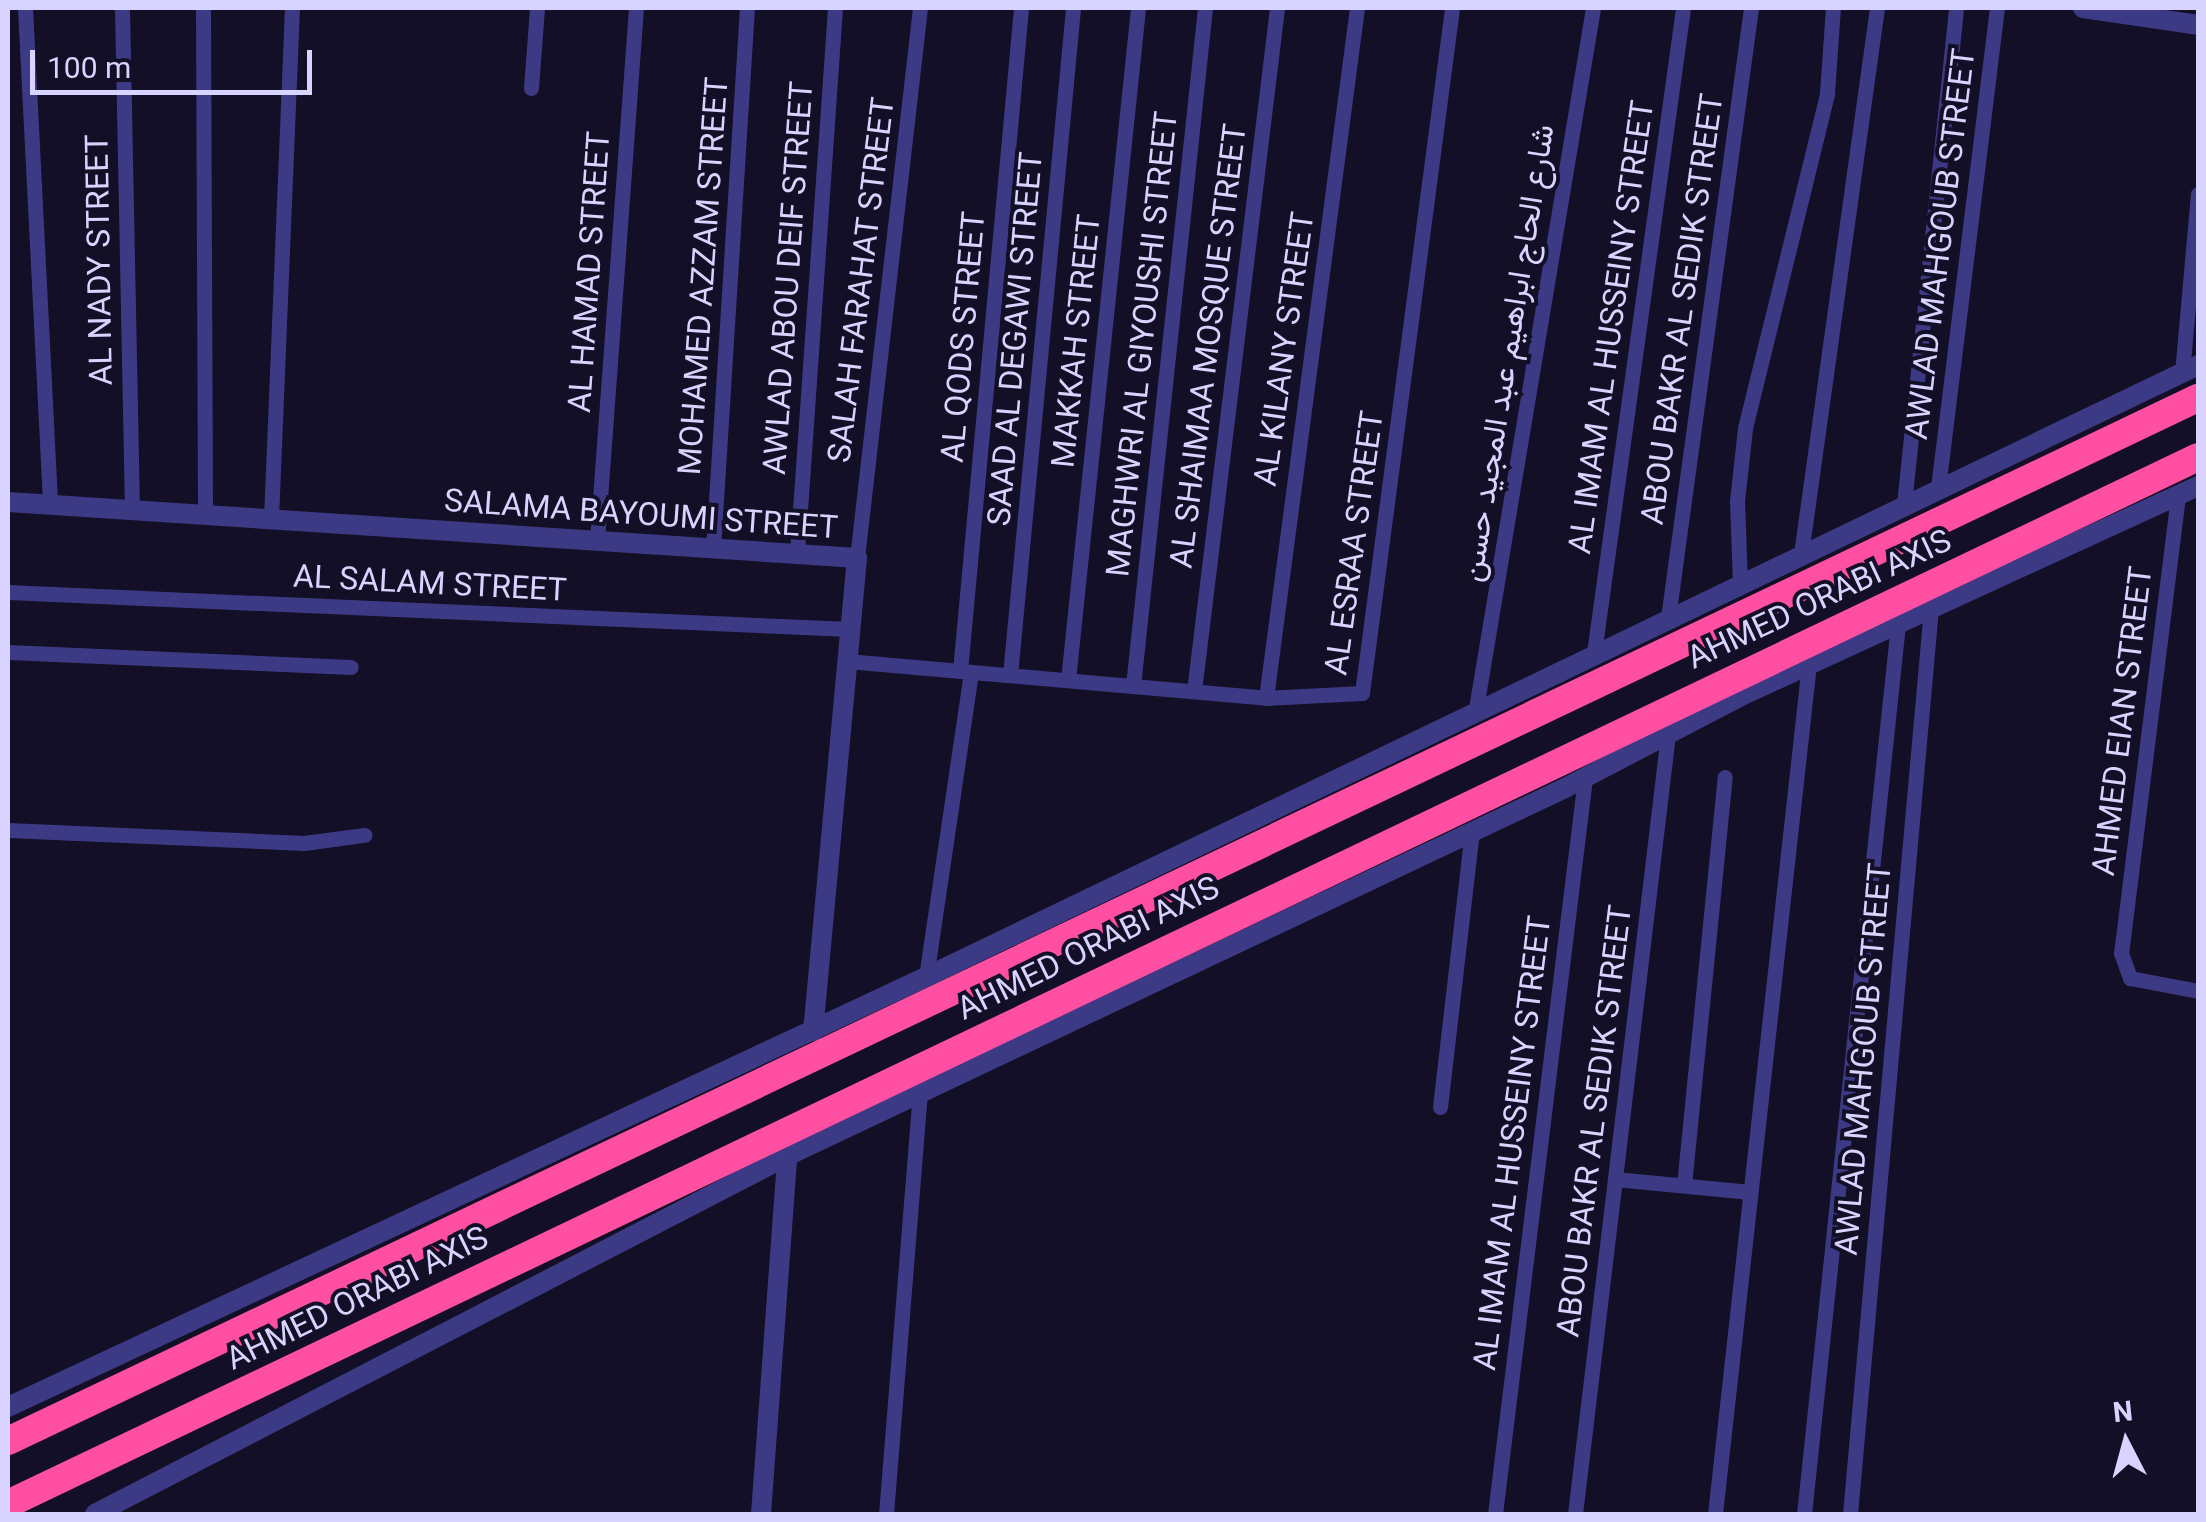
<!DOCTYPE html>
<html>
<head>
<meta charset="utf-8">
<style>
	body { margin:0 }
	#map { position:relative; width:2206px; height:1522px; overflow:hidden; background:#130f26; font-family:Roboto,Vazirmatn,sans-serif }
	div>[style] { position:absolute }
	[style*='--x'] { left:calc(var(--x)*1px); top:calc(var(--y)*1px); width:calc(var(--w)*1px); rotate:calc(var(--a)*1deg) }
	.minor>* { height:15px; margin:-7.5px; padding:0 7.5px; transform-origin:7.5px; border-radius:7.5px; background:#3d3a85 }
	.tertiary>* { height:20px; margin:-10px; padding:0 10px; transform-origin:10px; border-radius:10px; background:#3d3a85 }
	.motorway>* { height:28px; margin:-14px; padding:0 14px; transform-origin:14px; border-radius:14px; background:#ff4fa3 }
	span { translate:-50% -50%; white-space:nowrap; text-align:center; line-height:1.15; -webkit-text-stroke:8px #130f26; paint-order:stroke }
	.street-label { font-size:32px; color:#d9d4ff }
	.frame { position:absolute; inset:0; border:10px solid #d9d4ff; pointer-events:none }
	.north { position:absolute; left:2076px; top:1392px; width:100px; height:100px; -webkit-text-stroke:8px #130f26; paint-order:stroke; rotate:354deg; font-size:28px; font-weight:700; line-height:40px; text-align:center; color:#d9d4ff }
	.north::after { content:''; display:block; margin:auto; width:35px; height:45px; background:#d9d4ff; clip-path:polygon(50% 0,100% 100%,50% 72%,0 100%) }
	.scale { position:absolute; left:30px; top:50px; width:282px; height:45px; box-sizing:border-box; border:5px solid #d9d4ff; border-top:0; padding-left:12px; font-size:30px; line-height:35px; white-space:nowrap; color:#d9d4ff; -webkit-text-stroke:8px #130f26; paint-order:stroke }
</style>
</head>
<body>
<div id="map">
	<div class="minor">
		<i style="--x:25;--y:8;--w:498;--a:87.1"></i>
		<i style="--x:122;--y:8;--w:502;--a:88.86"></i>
		<i style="--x:203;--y:8;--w:507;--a:89.77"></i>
		<i style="--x:531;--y:88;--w:80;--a:-85.7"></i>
		<i style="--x:2182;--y:373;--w:180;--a:-84.9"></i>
		<i style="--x:1938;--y:488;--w:484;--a:-83"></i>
		<i style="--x:2178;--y:496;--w:461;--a:97.1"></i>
		<i style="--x:2121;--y:953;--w:27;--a:70"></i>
		<i style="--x:2130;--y:978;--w:69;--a:10.8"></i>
		<i style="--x:1904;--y:504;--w:499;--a:-84"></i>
		<i style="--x:271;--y:519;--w:511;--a:-87.65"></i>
		<i style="--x:597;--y:540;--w:533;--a:-85.81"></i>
		<i style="--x:713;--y:548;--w:541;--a:-86.4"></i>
		<i style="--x:797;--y:553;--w:546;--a:-86.01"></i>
		<i style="--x:1801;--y:554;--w:551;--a:-82.08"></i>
		<i style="--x:857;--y:558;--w:554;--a:-83.47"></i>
		<i style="--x:1740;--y:583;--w:82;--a:-92.1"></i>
		<i style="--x:1737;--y:501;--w:73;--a:-83.7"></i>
		<i style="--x:1745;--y:428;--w:345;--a:-76.2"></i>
		<i style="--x:1827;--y:93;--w:85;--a:-86"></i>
		<i style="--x:8;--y:592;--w:843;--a:2.52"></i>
		<i style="--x:1668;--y:618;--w:616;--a:-82.25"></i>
		<i style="--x:8;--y:652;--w:343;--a:2.5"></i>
		<i style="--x:1594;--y:653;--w:651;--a:-82.14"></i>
		<i style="--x:847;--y:661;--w:421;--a:5"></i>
		<i style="--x:1266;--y:698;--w:96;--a:-3"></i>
		<i style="--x:1362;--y:693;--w:691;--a:-82.51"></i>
		<i style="--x:960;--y:671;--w:666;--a:-84.74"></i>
		<i style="--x:1010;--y:675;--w:670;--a:-84.6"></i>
		<i style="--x:1068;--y:680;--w:676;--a:-84.05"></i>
		<i style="--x:1133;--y:686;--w:682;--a:-83.94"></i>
		<i style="--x:1194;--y:691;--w:688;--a:-83.07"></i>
		<i style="--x:1266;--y:698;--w:696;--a:-82.49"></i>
		<i style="--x:1476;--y:708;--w:710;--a:-80.51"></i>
		<i style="--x:8;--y:830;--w:296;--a:2.5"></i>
		<i style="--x:304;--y:843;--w:61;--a:-7.6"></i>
		<i style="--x:926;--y:977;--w:308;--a:-81.6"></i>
		<i style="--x:1440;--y:1107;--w:278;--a:-83.4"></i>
		<i style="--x:1615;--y:1179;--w:136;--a:5.5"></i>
		<i style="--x:1684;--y:1185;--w:410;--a:-84.3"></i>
		<i style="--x:886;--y:1514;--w:422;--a:-85.4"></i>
		<i style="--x:1495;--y:1514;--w:741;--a:-83.03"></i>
		<i style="--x:1575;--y:1514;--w:786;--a:-83.2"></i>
		<i style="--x:1715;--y:1514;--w:855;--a:-83.69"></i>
		<i style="--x:1804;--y:1514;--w:895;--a:-83.97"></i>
		<i style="--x:1850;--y:1514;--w:910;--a:-84.89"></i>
	</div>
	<div class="tertiary">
		<i style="--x:2083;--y:8;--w:116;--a:8.4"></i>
		<i style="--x:8;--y:502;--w:851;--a:3.77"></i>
		<i style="--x:857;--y:558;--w:475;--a:95.3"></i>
		<i style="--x:8;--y:1407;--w:1014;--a:-25.1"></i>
		<i style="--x:926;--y:977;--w:1412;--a:-25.69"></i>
		<i style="--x:95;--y:1514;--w:779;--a:-27.35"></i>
		<i style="--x:787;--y:1156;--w:861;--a:-25.31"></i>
		<i style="--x:1565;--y:788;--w:199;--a:-27.6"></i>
		<i style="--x:1741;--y:696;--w:503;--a:-24.68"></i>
		<i style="--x:761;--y:1514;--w:359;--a:-85.8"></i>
	</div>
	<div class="motorway">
		<i style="--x:8;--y:1441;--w:2426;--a:-25.47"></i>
		<i style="--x:8;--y:1504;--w:2427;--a:-25.55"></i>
	</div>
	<div class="street-label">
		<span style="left:1940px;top:244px;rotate:-83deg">AWLAD MAHGOUB STREET</span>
		<span style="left:99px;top:260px;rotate:-91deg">AL NADY STREET</span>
		<span style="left:589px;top:272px;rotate:-86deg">AL HAMAD STREET</span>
		<span style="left:703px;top:276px;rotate:-86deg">MOHAMED AZZAM STREET</span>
		<span style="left:788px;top:278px;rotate:-86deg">AWLAD ABOU DEIF STREET</span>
		<span style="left:861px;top:280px;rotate:-83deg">SALAH FARAHAT STREET</span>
		<span style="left:1682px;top:309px;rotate:-82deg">ABOU BAKR AL SEDIK STREET</span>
		<span style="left:1611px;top:327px;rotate:-82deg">AL IMAM AL HUSSEINY STREET</span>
		<span style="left:963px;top:337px;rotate:-85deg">AL QODS STREET</span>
		<span style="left:1015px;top:339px;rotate:-85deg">SAAD AL DEGAWI STREET</span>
		<span style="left:1076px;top:341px;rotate:-84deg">MAKKAH STREET</span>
		<span style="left:1142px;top:344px;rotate:-84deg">MAGHWRI AL GIYOUSHI STREET</span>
		<span style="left:1208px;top:346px;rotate:-83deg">AL SHAIMAA MOSQUE STREET</span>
		<span style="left:1284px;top:349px;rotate:-82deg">AL KILANY STREET</span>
		<span style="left:1507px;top:353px;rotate:-81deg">شارع الحاج ابراهيم عبد المجيد حسن</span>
		<span style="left:641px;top:514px;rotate:4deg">SALAMA BAYOUMI STREET</span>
		<span style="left:1354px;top:543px;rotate:-82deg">AL ESRAA STREET</span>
		<span style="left:430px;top:583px;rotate:3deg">AL SALAM STREET</span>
		<span style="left:1819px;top:599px;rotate:-25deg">AHMED ORABI AXIS</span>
		<span style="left:2122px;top:721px;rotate:-83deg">AHMED EIAN STREET</span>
		<span style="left:1088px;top:948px;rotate:-26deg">AHMED ORABI AXIS</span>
		<span style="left:1863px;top:1059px;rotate:-85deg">AWLAD MAHGOUB STREET</span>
		<span style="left:1594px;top:1121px;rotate:-83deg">ABOU BAKR AL SEDIK STREET</span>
		<span style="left:1512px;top:1143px;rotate:-83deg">AL IMAM AL HUSSEINY STREET</span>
		<span style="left:357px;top:1298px;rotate:-26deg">AHMED ORABI AXIS</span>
	</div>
	<div class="frame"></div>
	<div class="north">N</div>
	<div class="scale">100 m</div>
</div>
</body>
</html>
